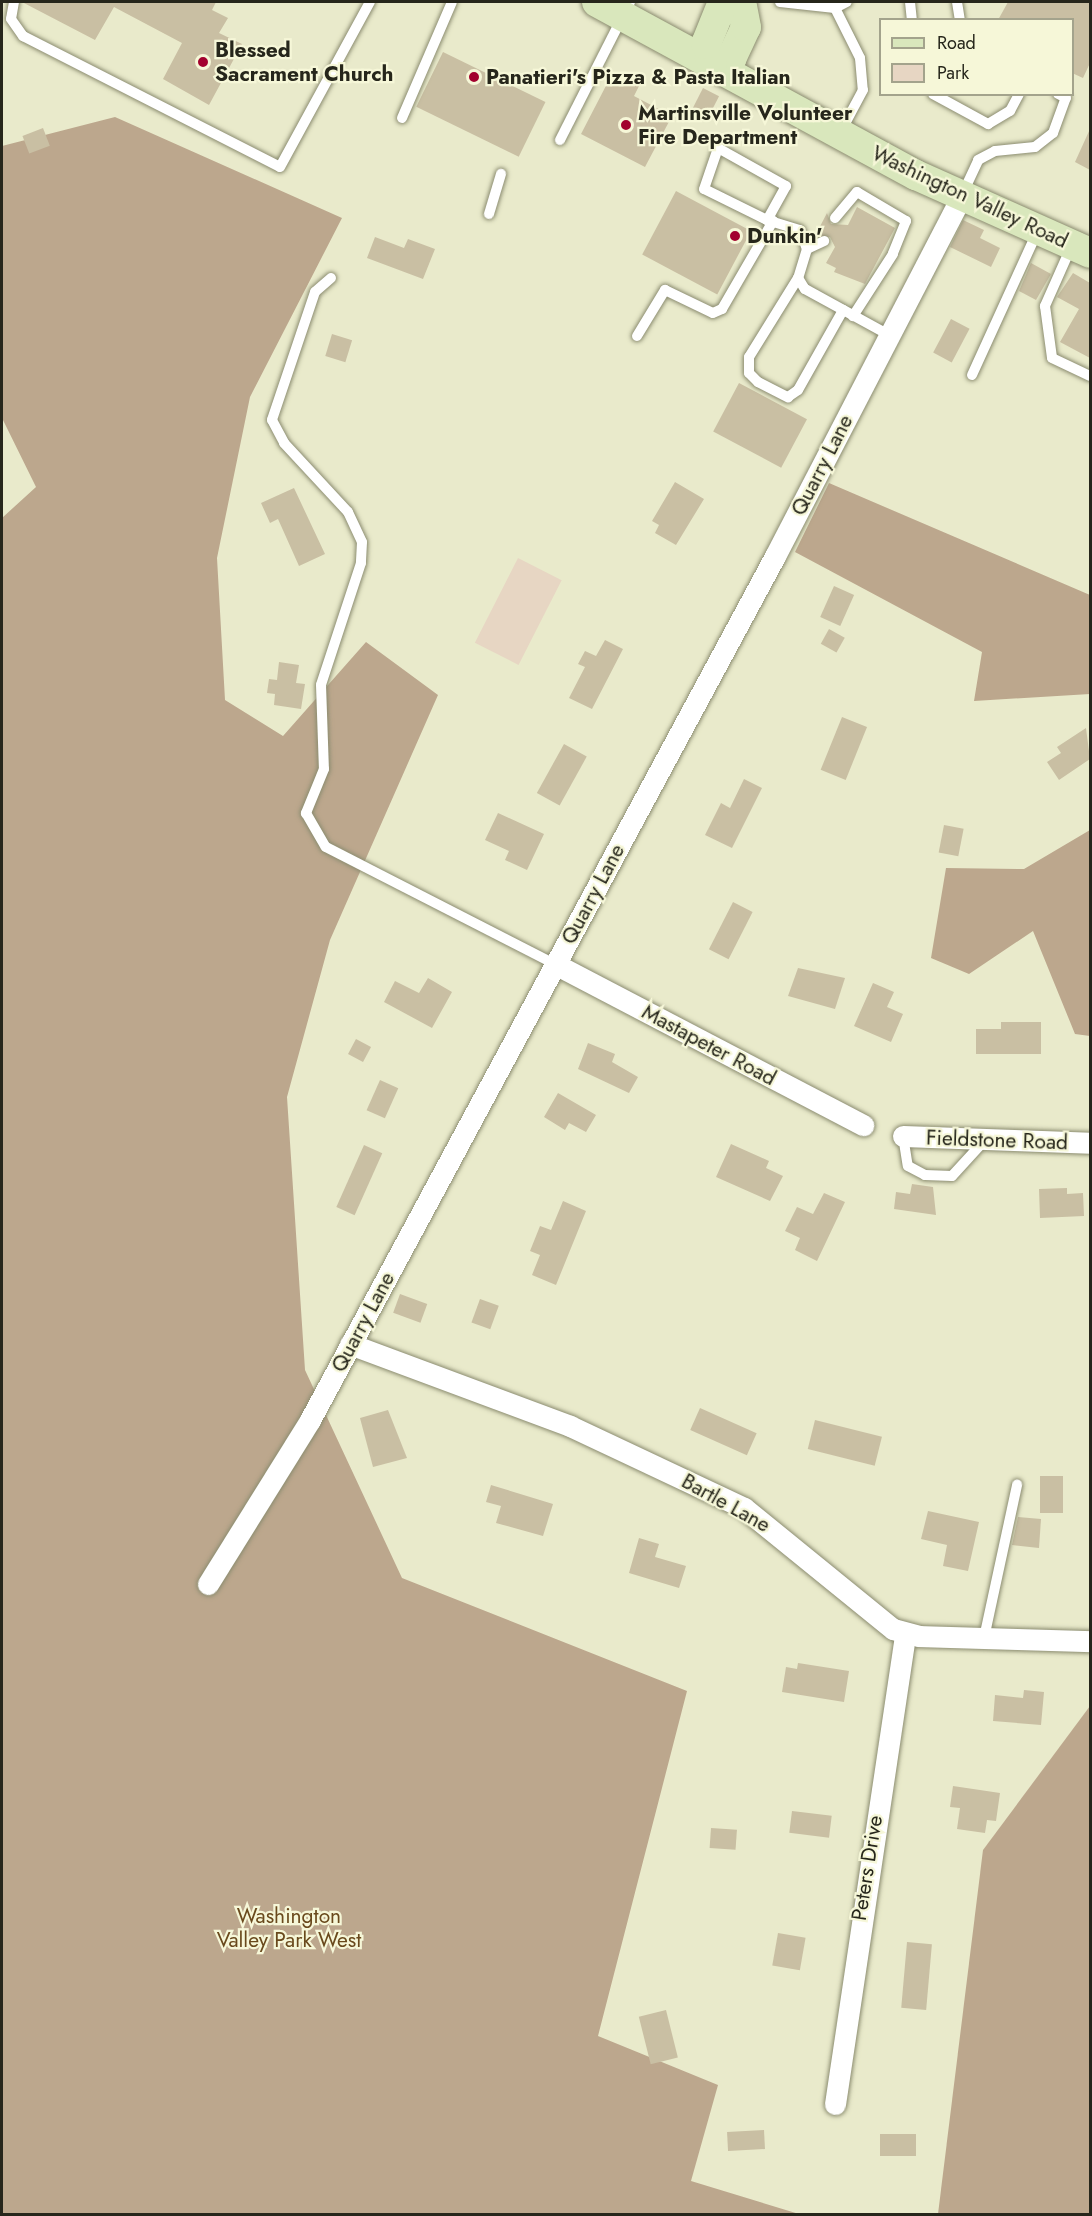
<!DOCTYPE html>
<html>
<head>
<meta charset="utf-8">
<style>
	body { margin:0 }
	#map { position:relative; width:1092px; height:2216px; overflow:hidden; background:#e9eacb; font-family:Jost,sans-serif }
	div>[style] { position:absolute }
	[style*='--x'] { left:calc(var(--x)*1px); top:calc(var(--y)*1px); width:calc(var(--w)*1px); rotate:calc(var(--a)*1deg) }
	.green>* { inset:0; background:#e7d6c3; transform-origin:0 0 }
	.forest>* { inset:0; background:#bca78d }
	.building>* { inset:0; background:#c9bfa3; transform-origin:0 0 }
	.roads { filter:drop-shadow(0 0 2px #8b8c70) drop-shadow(0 0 2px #8b8c70) }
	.lane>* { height:10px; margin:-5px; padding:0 5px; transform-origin:5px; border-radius:5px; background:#fff }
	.street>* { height:21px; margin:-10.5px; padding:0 10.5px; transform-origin:10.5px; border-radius:10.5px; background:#fff }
	.secondary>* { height:30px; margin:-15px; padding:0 15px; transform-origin:15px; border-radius:15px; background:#d9e7bc }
	.dots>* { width:16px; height:16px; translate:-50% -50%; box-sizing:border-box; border:3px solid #f6f7d8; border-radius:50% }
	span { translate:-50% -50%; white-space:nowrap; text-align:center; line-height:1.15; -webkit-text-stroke:4.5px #f6f7d8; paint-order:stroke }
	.poi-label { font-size:21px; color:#26261b; font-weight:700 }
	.left { translate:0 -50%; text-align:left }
	.street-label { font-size:21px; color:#26261b }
	.park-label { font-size:21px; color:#69491c }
	.frame { position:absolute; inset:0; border:3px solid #26261b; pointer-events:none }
	.legend { position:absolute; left:879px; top:18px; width:195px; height:78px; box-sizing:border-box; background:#f6f7d8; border:2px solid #a3a38c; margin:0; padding:8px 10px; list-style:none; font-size:18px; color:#26261b }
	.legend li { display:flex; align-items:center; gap:12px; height:30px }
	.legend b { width:30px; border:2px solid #a3a38c }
</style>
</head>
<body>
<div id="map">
	<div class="green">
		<i style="left:518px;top:558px;width:49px;height:95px;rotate:27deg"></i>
	</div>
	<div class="forest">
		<i style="clip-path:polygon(115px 117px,342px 218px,250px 397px,217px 558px,225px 700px,283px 736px,366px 642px,438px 695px,330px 940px,287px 1097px,305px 1370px,402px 1578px,687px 1691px,598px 2036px,718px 2085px,691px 2181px,799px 2214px,2px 2214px,2px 518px,36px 487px,2px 418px,2px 146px)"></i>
		<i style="clip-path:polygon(829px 483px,1090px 595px,1090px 694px,974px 701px,982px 652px,795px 552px)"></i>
		<i style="clip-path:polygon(1090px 830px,1090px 1036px,1075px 1034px,1033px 931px,969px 974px,931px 958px,946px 868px,1024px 869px)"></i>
		<i style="clip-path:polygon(1090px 1706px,1090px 2214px,938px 2214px,983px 1850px)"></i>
	</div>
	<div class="building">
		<i style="clip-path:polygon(22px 2px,216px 2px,212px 10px,228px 18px,219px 33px,242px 44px,209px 105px,163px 79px,182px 43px,114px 7px,95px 40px)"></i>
		<i style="clip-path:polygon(1008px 2px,1090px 2px,1090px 63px,1083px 78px,1072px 73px,1072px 20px,998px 20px)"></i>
		<i style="left:443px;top:52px;width:114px;height:61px;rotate:26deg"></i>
		<i style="clip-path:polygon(610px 78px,639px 86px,634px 96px,672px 116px,645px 167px,581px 134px)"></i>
		<i style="left:703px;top:88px;width:18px;height:26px;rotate:27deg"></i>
		<i style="left:43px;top:128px;width:19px;height:22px;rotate:69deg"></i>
		<i style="clip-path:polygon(1090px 129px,1090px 170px,1075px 162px)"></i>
		<i style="left:676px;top:191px;width:85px;height:72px;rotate:28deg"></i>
		<i style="clip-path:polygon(857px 207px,895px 228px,865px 284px,834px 272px,836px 268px,826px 263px,835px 247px,830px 237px,815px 236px,827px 213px,831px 224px,848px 225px)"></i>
		<i style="clip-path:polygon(963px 220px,984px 230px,980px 238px,1000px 248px,991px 267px,950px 247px)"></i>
		<i style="clip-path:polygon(375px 237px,404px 248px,408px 239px,435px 249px,423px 279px,367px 258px)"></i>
		<i style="clip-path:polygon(1031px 263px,1051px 274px,1036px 300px,1019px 291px)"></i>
		<i style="clip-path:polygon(1073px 273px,1090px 283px,1090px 358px,1060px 342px,1079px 309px,1057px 297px)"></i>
		<i style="left:951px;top:319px;width:21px;height:38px;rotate:28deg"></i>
		<i style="left:332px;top:334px;width:21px;height:23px;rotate:17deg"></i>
		<i style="left:739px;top:383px;width:77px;height:55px;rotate:28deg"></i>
		<i style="clip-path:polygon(675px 482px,704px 499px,676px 545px,655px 533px,659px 525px,652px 521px)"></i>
		<i style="clip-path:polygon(294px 488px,325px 554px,299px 566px,278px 519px,270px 523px,261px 503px)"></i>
		<i style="left:834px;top:586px;width:22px;height:34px;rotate:24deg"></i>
		<i style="left:829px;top:629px;width:18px;height:17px;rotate:29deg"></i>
		<i style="clip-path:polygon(605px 640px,623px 649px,592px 709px,569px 698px,585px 667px,578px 664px,585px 651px,596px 656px)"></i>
		<i style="clip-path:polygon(279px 662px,299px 665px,296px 683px,305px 684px,301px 709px,274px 705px,275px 694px,267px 693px,269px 679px,277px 680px)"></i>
		<i style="left:842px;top:717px;width:27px;height:57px;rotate:22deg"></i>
		<i style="clip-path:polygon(1086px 728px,1090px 759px,1059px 780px,1047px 762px,1061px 753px,1057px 747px)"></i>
		<i style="left:564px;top:744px;width:26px;height:56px;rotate:29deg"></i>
		<i style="clip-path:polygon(744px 779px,762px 788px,732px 848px,705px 835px,721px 803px,730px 808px)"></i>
		<i style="clip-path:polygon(498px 813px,544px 834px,527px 870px,505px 860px,509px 851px,485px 840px)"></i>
		<i style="left:944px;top:825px;width:20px;height:28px;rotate:11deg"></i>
		<i style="left:733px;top:902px;width:22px;height:53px;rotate:27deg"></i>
		<i style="clip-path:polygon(798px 968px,845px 978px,835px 1009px,788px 996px)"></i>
		<i style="clip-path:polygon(428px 978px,452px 992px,432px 1028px,384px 1002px,395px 981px,419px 993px)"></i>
		<i style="clip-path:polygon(873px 983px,894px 992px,887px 1007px,903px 1014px,891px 1042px,854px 1026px)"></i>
		<i style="clip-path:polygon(1001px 1022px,1041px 1022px,1041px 1054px,976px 1054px,976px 1029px,1001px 1029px)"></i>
		<i style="left:356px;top:1039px;width:17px;height:17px;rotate:28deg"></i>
		<i style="clip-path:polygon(588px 1043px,615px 1054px,612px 1062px,638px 1077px,629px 1093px,578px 1069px)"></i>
		<i style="left:380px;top:1080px;width:20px;height:33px;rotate:24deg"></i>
		<i style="clip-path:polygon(558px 1093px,596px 1115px,586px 1132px,569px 1123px,565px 1130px,544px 1117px)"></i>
		<i style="clip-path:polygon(731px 1144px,769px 1161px,766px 1168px,783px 1176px,770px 1201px,716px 1177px)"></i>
		<i style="left:364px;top:1145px;width:20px;height:68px;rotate:24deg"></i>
		<i style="clip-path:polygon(912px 1184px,933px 1187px,936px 1215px,894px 1209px,896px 1192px,910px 1194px)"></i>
		<i style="clip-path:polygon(1067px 1188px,1067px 1194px,1083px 1193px,1084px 1216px,1040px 1218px,1039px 1189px)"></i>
		<i style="clip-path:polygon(824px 1193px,845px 1202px,817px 1261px,795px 1250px,800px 1238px,785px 1231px,797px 1207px,813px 1214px)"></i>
		<i style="clip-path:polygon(563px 1201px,586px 1211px,556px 1285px,532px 1275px,540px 1255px,530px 1251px,540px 1226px,551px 1230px)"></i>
		<i style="left:400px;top:1294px;width:29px;height:20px;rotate:20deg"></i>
		<i style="left:480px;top:1299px;width:20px;height:25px;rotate:20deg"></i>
		<i style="left:700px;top:1408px;width:62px;height:24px;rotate:24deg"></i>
		<i style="clip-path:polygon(388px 1410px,407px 1458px,373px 1467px,360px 1418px)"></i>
		<i style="left:815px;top:1420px;width:69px;height:30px;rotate:14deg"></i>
		<i style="left:1040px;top:1476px;width:23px;height:37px"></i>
		<i style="clip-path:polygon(491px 1485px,553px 1504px,543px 1536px,496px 1523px,501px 1506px,486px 1502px)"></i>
		<i style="clip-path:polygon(928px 1511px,979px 1522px,968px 1571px,943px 1566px,947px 1545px,921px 1539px)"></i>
		<i style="clip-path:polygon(1018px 1517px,1041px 1519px,1039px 1548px,1012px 1545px)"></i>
		<i style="clip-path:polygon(639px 1538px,659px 1544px,655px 1557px,686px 1566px,679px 1588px,629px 1573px)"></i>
		<i style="clip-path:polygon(798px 1663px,849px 1671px,844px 1702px,782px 1692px,786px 1667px,797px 1669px)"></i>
		<i style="clip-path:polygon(1024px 1690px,1044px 1692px,1041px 1725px,993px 1721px,995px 1695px,1023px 1698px)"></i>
		<i style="clip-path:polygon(953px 1786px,1000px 1793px,996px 1821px,987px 1820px,985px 1833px,957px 1829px,960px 1808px,950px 1807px)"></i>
		<i style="left:792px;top:1811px;width:40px;height:22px;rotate:7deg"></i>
		<i style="left:711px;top:1828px;width:26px;height:20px;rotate:4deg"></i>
		<i style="left:778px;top:1933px;width:28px;height:33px;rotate:10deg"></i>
		<i style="left:907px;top:1942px;width:25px;height:66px;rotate:5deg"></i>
		<i style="left:666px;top:2010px;width:49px;height:28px;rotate:76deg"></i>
		<i style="left:764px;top:2130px;width:19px;height:37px;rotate:87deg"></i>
		<i style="left:916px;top:2134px;width:22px;height:36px;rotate:90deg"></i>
	</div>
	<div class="roads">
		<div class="lane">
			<i style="--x:14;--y:2;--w:17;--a:100"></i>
			<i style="--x:11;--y:19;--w:21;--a:55"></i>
			<i style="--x:23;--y:36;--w:288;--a:27"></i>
			<i style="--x:280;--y:167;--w:188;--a:-61.4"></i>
			<i style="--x:780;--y:2;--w:55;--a:6.2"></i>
			<i style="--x:835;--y:8;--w:56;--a:63.4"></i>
			<i style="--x:860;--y:58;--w:32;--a:85"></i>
			<i style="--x:863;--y:90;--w:49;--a:118.1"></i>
			<i style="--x:910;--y:2;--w:18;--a:84"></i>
			<i style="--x:957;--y:2;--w:18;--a:81"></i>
			<i style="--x:835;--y:8;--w:13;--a:-27"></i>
			<i style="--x:933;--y:94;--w:63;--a:28.6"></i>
			<i style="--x:988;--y:124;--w:26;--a:-31"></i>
			<i style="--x:1010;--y:111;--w:19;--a:-62"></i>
			<i style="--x:402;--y:118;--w:126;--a:-66.7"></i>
			<i style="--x:560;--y:140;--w:155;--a:-63.1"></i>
			<i style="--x:718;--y:148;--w:78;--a:29.2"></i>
			<i style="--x:786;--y:186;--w:39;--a:119"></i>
			<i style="--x:767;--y:220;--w:70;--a:-153.8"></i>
			<i style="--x:704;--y:189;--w:43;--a:-71.1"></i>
			<i style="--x:962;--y:195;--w:38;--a:-65"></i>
			<i style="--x:978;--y:160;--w:19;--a:-28"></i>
			<i style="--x:995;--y:151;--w:40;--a:-5.7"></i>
			<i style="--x:1035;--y:147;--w:23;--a:-38"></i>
			<i style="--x:1053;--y:133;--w:37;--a:-70"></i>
			<i style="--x:1066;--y:98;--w:9;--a:-153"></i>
			<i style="--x:489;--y:214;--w:42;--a:-73.3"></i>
			<i style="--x:835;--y:218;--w:34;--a:-50"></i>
			<i style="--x:857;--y:192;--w:57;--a:30.6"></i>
			<i style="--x:906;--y:221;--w:35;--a:112"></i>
			<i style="--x:893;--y:254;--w:74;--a:122.8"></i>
			<i style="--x:767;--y:220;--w:34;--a:17"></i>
			<i style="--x:800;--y:230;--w:20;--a:70"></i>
			<i style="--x:807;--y:249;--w:30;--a:107"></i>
			<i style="--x:798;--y:278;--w:13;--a:58"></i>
			<i style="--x:805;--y:289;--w:96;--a:28.7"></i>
			<i style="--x:1072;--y:245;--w:67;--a:113.9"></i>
			<i style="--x:1045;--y:306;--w:52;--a:82.3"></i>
			<i style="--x:1052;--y:358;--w:42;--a:25.3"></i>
			<i style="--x:807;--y:249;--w:19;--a:-25"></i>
			<i style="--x:331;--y:278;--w:21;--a:139"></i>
			<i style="--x:315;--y:292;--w:135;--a:108.6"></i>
			<i style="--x:272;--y:420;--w:26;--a:62"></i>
			<i style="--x:284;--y:443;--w:94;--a:47.2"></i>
			<i style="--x:348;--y:512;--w:33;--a:65"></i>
			<i style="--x:362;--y:542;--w:21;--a:93"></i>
			<i style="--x:361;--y:563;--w:128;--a:108.2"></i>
			<i style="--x:321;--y:685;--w:84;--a:88"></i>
			<i style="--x:324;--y:769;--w:48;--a:112.2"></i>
			<i style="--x:306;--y:813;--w:39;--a:60"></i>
			<i style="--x:326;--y:847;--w:257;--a:27.1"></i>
			<i style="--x:798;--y:278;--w:93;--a:121.8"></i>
			<i style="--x:749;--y:357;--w:16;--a:90"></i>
			<i style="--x:749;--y:373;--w:13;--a:45"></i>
			<i style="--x:758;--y:382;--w:34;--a:27"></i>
			<i style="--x:788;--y:397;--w:12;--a:-35"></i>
			<i style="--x:798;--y:390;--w:92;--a:-60.6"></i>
			<i style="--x:637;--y:336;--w:54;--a:-58.7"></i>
			<i style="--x:665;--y:290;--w:53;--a:25.6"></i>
			<i style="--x:713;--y:313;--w:10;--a:-24"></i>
			<i style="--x:722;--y:309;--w:102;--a:-59.9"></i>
			<i style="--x:972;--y:375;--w:159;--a:-65.5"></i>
			<i style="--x:903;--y:1136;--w:30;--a:81"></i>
			<i style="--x:908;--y:1166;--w:19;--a:28"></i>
			<i style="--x:925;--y:1175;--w:27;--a:2"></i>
			<i style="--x:952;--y:1176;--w:49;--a:-47.5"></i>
			<i style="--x:984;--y:1638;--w:157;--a:-77.8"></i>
		</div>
		<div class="street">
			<i style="--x:555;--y:964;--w:348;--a:27.6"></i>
			<i style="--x:903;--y:1136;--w:187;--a:2.1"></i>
			<i style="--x:350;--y:1344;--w:235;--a:20.4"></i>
			<i style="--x:570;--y:1426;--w:192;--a:25.2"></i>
			<i style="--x:744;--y:1508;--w:192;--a:39.1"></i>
			<i style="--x:893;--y:1629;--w:27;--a:15"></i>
			<i style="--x:919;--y:1636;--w:171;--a:1.7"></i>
			<i style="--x:208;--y:1584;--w:193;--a:-58.1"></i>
			<i style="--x:310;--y:1420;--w:981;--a:-61.71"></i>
			<i style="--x:775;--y:556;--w:407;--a:-62.6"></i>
			<i style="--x:835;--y:2104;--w:475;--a:-81.5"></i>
		</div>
		<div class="secondary">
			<i style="--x:597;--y:2;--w:363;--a:28.5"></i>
			<i style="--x:916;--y:175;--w:191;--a:24.1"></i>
			<i style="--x:712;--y:64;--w:20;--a:-15"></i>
			<i style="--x:731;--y:59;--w:35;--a:-65"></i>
			<i style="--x:746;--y:27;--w:25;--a:-101"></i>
			<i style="--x:712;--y:64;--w:21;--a:-107"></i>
			<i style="--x:706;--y:44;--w:45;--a:-68"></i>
		</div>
	</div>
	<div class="dots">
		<i style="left:203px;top:62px;background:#a2012e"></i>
		<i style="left:474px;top:77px;background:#a2012e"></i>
		<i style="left:626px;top:125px;background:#a2012e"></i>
		<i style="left:735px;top:236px;background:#a2012e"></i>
	</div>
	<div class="poi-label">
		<span class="left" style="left:215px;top:62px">Blessed<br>Sacrament Church</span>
		<span class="left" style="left:486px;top:77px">Panatieri's Pizza &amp; Pasta Italian</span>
		<span class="left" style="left:638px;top:125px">Martinsville Volunteer<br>Fire Department</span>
		<span class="left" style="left:747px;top:236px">Dunkin'</span>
	</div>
	<div class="street-label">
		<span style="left:970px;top:197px;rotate:25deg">Washington Valley Road</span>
		<span style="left:822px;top:465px;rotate:-63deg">Quarry Lane</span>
		<span style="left:593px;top:894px;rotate:-62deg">Quarry Lane</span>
		<span style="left:709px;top:1045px;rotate:28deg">Mastapeter Road</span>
		<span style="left:997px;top:1140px;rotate:2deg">Fieldstone Road</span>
		<span style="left:363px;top:1322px;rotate:-62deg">Quarry Lane</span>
		<span style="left:726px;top:1503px;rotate:29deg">Bartle Lane</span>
		<span style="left:867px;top:1868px;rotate:-81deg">Peters Drive</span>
	</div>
	<div class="park-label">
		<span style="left:289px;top:1928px">Washington<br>Valley Park West</span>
	</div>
	<div class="frame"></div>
	<ul class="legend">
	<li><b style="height:8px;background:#d9e7bc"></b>Road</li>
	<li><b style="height:16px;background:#e7d6c3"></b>Park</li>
	</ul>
</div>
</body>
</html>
